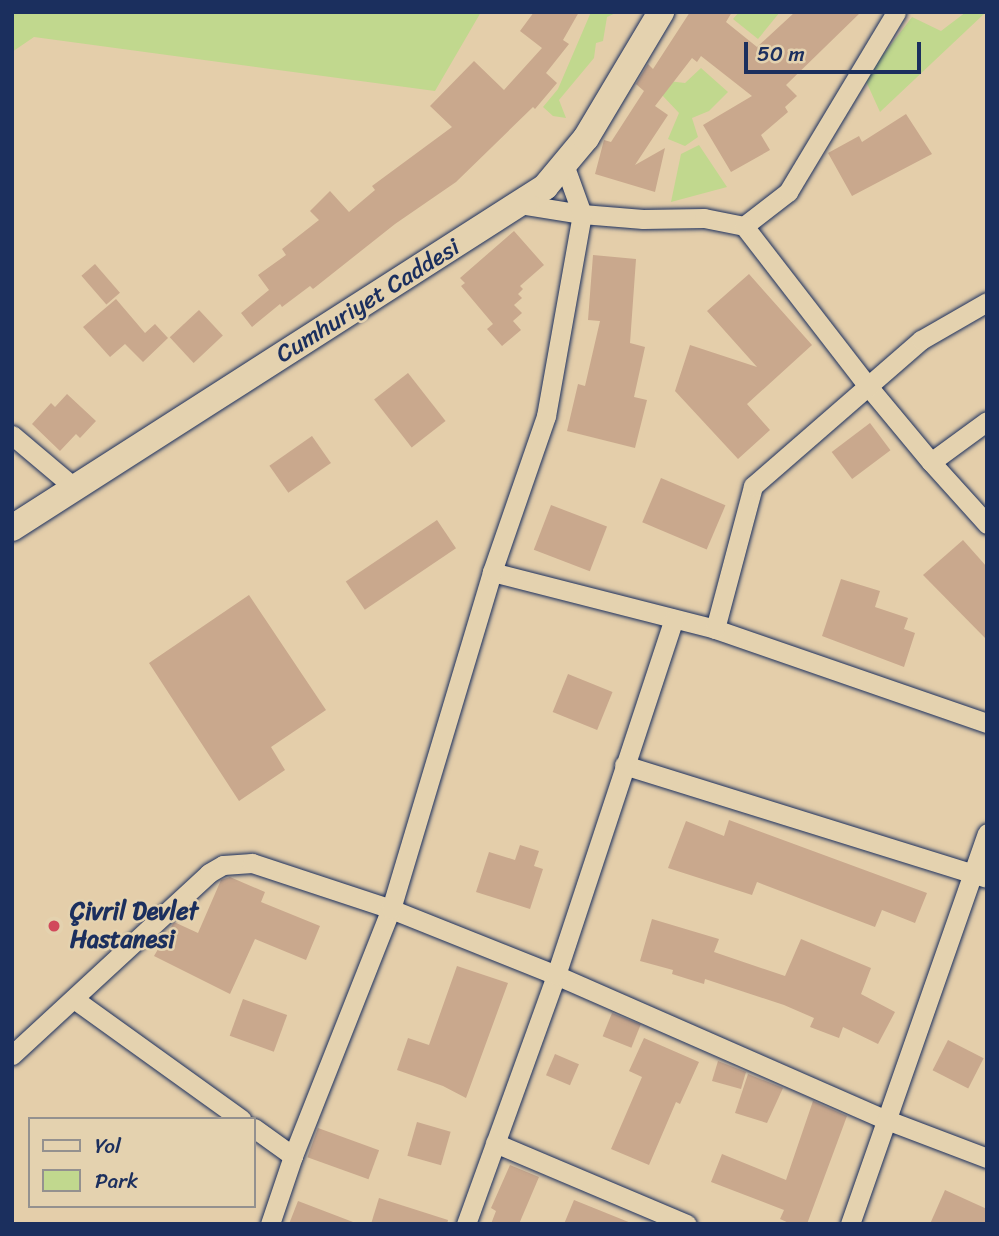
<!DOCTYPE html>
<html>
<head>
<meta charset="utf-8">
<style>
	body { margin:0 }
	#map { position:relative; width:999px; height:1236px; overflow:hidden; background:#e4ceaa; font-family:Sriracha,sans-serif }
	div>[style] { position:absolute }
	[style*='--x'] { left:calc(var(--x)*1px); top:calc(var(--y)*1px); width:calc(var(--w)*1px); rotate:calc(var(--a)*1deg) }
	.green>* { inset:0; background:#c1d88e }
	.building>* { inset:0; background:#c9a88d; transform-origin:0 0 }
	.roads { filter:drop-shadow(0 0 2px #1b2f5e) drop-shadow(0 0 2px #1b2f5e) }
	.minor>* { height:19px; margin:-9.5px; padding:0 9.5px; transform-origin:9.5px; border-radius:9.5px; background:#e4d2af }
	.secondary>* { height:26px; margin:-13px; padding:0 13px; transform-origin:13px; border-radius:13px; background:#e4d2af }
	.dots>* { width:19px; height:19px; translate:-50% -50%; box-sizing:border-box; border:4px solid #e4d2af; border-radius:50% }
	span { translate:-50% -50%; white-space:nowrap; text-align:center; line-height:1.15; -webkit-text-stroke:5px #e4d2af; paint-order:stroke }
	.street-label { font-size:24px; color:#1b2f5e }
	.poi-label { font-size:24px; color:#1b2f5e; font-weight:700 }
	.left { translate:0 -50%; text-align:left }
	.frame { position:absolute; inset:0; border:14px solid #1b2f5e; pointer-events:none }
	.legend { position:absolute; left:28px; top:1117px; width:228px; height:91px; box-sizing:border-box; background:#e4d2af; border:2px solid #94918f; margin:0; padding:9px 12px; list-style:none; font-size:21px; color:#1b2f5e }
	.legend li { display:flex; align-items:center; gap:14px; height:35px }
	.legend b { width:35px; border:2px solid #94918f }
	.scale { position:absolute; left:744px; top:42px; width:177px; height:32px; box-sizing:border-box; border:4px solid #1b2f5e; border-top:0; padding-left:9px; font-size:21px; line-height:24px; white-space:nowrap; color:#1b2f5e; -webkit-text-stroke:5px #e4d2af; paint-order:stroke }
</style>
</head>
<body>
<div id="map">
	<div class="green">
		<i style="clip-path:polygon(12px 12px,481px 12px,435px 91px,34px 37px,12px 52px)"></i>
		<i style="clip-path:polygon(591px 12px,618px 12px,607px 17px,603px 41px,596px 43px,594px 58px,559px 100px,566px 118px,553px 116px,543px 107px,558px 89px)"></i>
		<i style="clip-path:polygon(739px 12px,780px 12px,758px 39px,733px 19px)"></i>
		<i style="clip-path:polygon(966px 12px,985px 13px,880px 112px,865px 79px,912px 17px,941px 31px)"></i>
		<i style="clip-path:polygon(701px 68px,728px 92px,709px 111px,692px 118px,698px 137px,685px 146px,668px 139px,679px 113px,662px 95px,668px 81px,685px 83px)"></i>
		<i style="clip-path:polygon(699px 145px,727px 187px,671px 202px,681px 154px)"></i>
	</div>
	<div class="building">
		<i style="clip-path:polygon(534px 12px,579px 12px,563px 40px,569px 44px,546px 73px,557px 83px,535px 109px,533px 107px,456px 182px,395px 224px,313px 289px,310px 286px,282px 307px,280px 304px,252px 327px,241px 313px,269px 290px,258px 275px,286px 255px,282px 249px,319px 220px,310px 211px,330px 191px,349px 212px,375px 190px,372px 186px,452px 127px,430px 106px,474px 61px,504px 90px,542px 48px,520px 31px)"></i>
		<i style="clip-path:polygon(690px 12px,732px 12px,726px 22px,757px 47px,795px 12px,861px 12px,786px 85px,797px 96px,785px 107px,788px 112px,761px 135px,770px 150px,731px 172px,703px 125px,752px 96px,701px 56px,697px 62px,692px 58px,655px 106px,668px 115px,635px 165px,665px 148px,655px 192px,595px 174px,604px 140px,611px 142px,644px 91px,636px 84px,648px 64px,653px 69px)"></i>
		<i style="clip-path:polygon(906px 114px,932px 154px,852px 196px,828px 153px,859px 136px,862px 142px)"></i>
		<i style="clip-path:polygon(514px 231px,544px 265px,520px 286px,523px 289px,518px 294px,522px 298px,514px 305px,522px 313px,513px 321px,521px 330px,502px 346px,487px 329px,493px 324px,461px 286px,465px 283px,460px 278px)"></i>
		<i style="clip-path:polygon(593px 255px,636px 259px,630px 343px,645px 347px,634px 397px,647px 400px,635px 448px,567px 431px,578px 384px,585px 386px,600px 321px,588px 320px)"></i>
		<i style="left:95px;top:264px;width:38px;height:18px;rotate:49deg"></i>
		<i style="clip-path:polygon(749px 274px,812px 345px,747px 404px,770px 430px,738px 459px,675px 391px,690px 345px,757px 367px,707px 311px)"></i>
		<i style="clip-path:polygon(116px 299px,145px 333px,155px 324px,168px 338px,143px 362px,125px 344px,110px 357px,83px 327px)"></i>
		<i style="left:199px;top:310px;width:35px;height:40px;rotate:47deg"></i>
		<i style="left:408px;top:373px;width:61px;height:43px;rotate:52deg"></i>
		<i style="clip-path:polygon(67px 394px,96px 421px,80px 438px,76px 434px,60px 451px,32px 424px,51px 403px,55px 407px)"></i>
		<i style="left:870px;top:423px;width:34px;height:48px;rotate:53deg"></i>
		<i style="left:312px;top:436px;width:33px;height:52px;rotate:55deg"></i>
		<i style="left:661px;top:478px;width:70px;height:48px;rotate:23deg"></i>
		<i style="left:551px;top:505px;width:60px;height:48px;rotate:21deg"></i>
		<i style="left:437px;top:520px;width:34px;height:110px;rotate:56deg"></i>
		<i style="clip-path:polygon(963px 540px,987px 567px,987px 640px,923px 575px)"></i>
		<i style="clip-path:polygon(841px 579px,880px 591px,875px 607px,908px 618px,904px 629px,915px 633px,904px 667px,822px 636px)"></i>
		<i style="clip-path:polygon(249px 595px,326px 710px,271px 747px,285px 770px,239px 801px,149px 663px)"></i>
		<i style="left:568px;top:674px;width:48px;height:41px;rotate:22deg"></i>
		<i style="clip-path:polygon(729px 820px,927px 893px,915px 923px,882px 910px,875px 927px,757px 882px,752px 895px,668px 868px,686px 821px,724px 836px)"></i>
		<i style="clip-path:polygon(520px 845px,539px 851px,534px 866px,543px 869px,530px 909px,476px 892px,489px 852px,515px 860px)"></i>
		<i style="clip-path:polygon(230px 877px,265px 892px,261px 902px,320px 926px,306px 960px,255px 939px,230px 994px,154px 956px,174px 922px,198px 933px,221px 880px)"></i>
		<i style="clip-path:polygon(652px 919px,719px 939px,714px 952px,785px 976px,801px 939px,871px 968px,861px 994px,895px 1012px,878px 1044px,843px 1027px,839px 1038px,810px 1027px,814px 1018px,784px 1005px,705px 979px,704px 984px,672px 974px,673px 970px,640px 961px)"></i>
		<i style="clip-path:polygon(457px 966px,508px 983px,466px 1098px,443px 1086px,397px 1070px,408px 1038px,429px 1045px)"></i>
		<i style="left:243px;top:999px;width:47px;height:39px;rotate:20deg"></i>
		<i style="left:612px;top:1013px;width:31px;height:25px;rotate:22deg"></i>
		<i style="clip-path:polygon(644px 1038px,699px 1062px,680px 1104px,676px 1102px,649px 1165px,611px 1149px,642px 1077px,629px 1071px)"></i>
		<i style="left:948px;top:1040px;width:40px;height:34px;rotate:27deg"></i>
		<i style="left:555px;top:1054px;width:26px;height:23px;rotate:23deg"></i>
		<i style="clip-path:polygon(718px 1061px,746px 1072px,741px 1089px,712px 1081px)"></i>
		<i style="clip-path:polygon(748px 1074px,783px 1088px,767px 1123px,735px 1113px)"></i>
		<i style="clip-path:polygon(813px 1101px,847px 1116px,807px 1224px,791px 1224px,780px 1219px,784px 1210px,711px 1182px,722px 1154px,786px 1180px)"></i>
		<i style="left:417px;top:1122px;width:35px;height:35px;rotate:16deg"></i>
		<i style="left:318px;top:1128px;width:65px;height:31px;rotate:20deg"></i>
		<i style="clip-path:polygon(510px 1165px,539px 1177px,519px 1224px,491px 1224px,496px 1211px,491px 1208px)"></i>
		<i style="clip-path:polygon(945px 1190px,987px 1209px,987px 1224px,930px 1224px)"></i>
		<i style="clip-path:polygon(379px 1198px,448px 1220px,447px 1224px,371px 1224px)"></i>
		<i style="clip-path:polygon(574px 1200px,631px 1223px,631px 1224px,564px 1224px)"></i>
		<i style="clip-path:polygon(298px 1201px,353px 1222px,352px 1224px,289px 1224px)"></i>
	</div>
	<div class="roads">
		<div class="minor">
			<i style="--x:520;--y:204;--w:63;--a:9.2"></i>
			<i style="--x:582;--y:214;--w:61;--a:4.7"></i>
			<i style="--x:643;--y:219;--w:61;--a:-0.9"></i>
			<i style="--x:704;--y:218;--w:41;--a:11.3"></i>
			<i style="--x:744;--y:226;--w:56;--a:-37.7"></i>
			<i style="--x:788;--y:192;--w:210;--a:-59"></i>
			<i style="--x:744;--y:226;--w:201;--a:52.3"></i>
			<i style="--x:867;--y:385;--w:100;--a:50.3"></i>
			<i style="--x:931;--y:462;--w:84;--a:47.9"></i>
			<i style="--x:12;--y:435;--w:82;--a:40.1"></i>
			<i style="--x:931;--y:462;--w:69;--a:-36.2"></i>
			<i style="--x:492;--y:572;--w:230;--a:14.3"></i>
			<i style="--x:715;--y:629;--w:288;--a:19.1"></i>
			<i style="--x:715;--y:629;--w:148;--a:-75.1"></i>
			<i style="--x:753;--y:486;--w:223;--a:-41"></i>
			<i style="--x:921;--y:340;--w:76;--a:-29.9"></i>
			<i style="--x:624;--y:765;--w:379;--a:17.3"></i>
			<i style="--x:74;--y:999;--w:206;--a:35.7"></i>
			<i style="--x:12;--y:1055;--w:268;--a:-42.7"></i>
			<i style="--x:209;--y:873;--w:16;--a:-30"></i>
			<i style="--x:223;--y:865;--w:29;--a:-4"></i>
			<i style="--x:252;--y:863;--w:146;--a:18.3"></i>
			<i style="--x:391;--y:909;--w:178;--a:21.8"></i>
			<i style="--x:556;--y:975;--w:361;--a:23.7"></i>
			<i style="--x:887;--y:1120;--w:107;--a:20.8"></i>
			<i style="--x:254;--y:1128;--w:48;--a:35.7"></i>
			<i style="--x:495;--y:1143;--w:208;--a:22.9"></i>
			<i style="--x:270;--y:1224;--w:72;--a:-71.3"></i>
			<i style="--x:293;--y:1156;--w:266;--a:-68.4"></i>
			<i style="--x:391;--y:909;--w:352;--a:-73.3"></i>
			<i style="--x:492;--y:572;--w:165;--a:-70.9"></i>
			<i style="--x:546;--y:416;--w:205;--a:-79.9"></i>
			<i style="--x:582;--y:214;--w:50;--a:-109.9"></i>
			<i style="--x:466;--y:1224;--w:265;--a:-70.1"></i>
			<i style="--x:556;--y:975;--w:375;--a:-71.7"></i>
			<i style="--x:850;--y:1224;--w:414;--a:-70.7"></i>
		</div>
		<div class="secondary">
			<i style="--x:12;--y:528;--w:633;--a:-32.61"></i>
			<i style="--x:545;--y:187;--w:64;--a:-50.1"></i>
			<i style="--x:586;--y:138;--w:147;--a:-59.2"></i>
		</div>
	</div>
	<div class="dots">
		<i style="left:54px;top:926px;background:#d1495b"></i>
	</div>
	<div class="street-label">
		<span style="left:368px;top:301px;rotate:-32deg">Cumhuriyet Caddesi</span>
	</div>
	<div class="poi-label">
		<span class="left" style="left:70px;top:926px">Çivril Devlet<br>Hastanesi</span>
	</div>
	<div class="frame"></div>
	<ul class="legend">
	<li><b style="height:9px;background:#e4d2af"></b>Yol</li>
	<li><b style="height:19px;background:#c1d88e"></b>Park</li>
	</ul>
	<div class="scale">50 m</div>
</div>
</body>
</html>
